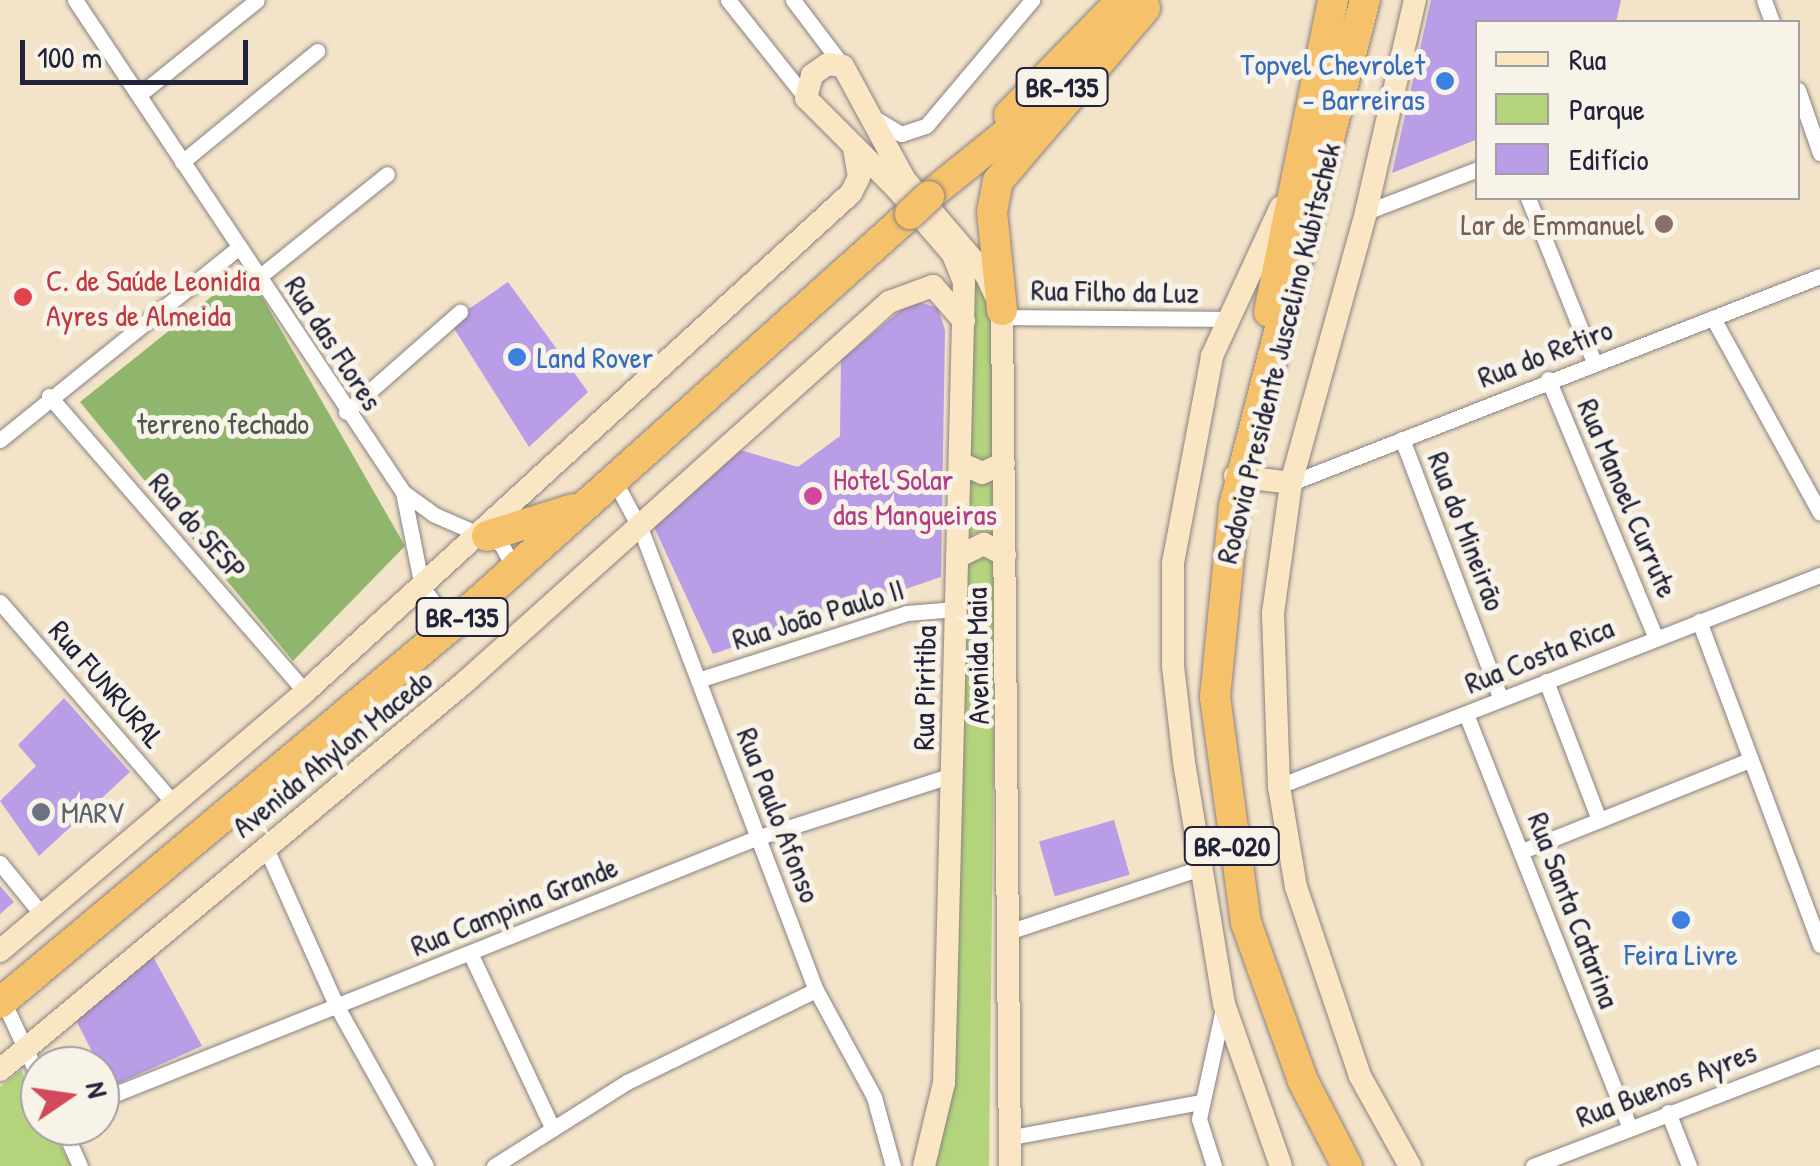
<!DOCTYPE html>
<html>
<head>
<meta charset="utf-8">
<style>
	body { margin:0 }
	#map { position:relative; width:1820px; height:1166px; overflow:hidden; background:#f3e3c9; font-family:"Patrick Hand",sans-serif }
	div>[style] { position:absolute }
	[style*='--x'] { left:calc(var(--x)*1px); top:calc(var(--y)*1px); width:calc(var(--w)*1px); rotate:calc(var(--a)*1deg) }
	.green>* { inset:0; background:#b4d47c }
	.forest>* { inset:0; background:#8fb66c }
	.building>* { inset:0; background:#b99de6; transform-origin:0 0 }
	.roads { filter:drop-shadow(0 0 2px #8a8282) drop-shadow(0 0 2px #8a8282) }
	.street>* { height:15px; margin:-7.5px; padding:0 7.5px; transform-origin:7.5px; border-radius:7.5px; background:#fff }
	.secondary>* { height:22px; margin:-11px; padding:0 11px; transform-origin:11px; border-radius:11px; background:#fbe6c4 }
	.highway>* { height:30px; margin:-15px; padding:0 15px; transform-origin:15px; border-radius:15px; background:#f5c16b }
	.bridges { filter:drop-shadow(0 0 2px #8a8282) drop-shadow(0 0 2px #8a8282) }
	.highway-bridge>* { height:30px; margin:-15px; padding:0 15px; transform-origin:15px; border-radius:15px; background:#f5c16b }
	.dots>* { width:28px; height:28px; translate:-50% -50%; box-sizing:border-box; border:5px solid #f7f3e8; border-radius:50% }
	span { translate:-50% -50%; white-space:nowrap; text-align:center; line-height:1.15; -webkit-text-stroke:10px #f7f3e8; paint-order:stroke }
	.shield-label span { padding:2px 8px; background:#f7f3e8; border:2px solid; border-radius:8px; -webkit-text-stroke-width:0 }
	.shield-label { font-size:28px; color:#22223b; font-weight:700 }
	.shop-label { font-size:30px; color:#366cbe }
	.right { translate:-100% -50%; text-align:right }
	.left { translate:0 -50%; text-align:left }
	.education-label { font-size:30px; color:#785e54 }
	.health-label { font-size:30px; color:#be3a42 }
	.street-label { font-size:30px; color:#22223b }
	.park-label { font-size:30px; color:#4e574e }
	.hotel-label { font-size:30px; color:#b23c85 }
	.worship-label { font-size:30px; color:#5b616d }
	.legend { position:absolute; left:1475px; top:20px; width:325px; height:180px; box-sizing:border-box; background:#f7f3e8; border:2px solid #a29fa3; margin:0; padding:12px 18px; list-style:none; font-size:30px; color:#22223b }
	.legend li { display:flex; align-items:center; gap:20px; height:50px }
	.legend b { width:50px; border:2px solid #a29fa3 }
	.north { position:absolute; left:20px; top:1046px; width:100px; height:100px; box-sizing:border-box; background:#f7f3e8; border:2px solid #a29fa3; border-radius:50%; rotate:77deg; font-size:28px; font-weight:700; line-height:40px; text-align:center; color:#22223b }
	.north::after { content:''; display:block; margin:auto; width:35px; height:45px; background:#d1495b; clip-path:polygon(50% 0,100% 100%,50% 72%,0 100%) }
	.scale { position:absolute; left:20px; top:40px; width:228px; height:45px; box-sizing:border-box; border:5px solid #22223b; border-top:0; padding-left:12px; font-size:30px; line-height:35px; white-space:nowrap; color:#22223b; -webkit-text-stroke:8px #f7f3e8; paint-order:stroke }
</style>
</head>
<body>
<div id="map">
	<div class="green">
		<i style="clip-path:polygon(970px 259px,990px 286px,999px 448px,986px 465px,966px 461px)"></i>
		<i style="clip-path:polygon(962px 472px,998px 473px,999px 543px,985px 531px,963px 537px)"></i>
		<i style="clip-path:polygon(961px 553px,996px 554px,989px 1166px,923px 1166px,930px 1143px)"></i>
		<i style="clip-path:polygon(21px 1070px,40px 1107px,40px 1126px,50px 1126px,71px 1166px,0 1166px,0 1087px)"></i>
	</div>
	<div class="forest">
		<i style="clip-path:polygon(246px 269px,405px 546px,293px 661px,80px 402px)"></i>
	</div>
	<div class="building">
		<i style="clip-path:polygon(1431px 0,1621px 0,1616px 22px,1478px 22px,1478px 139px,1392px 173px)"></i>
		<i style="clip-path:polygon(508px 282px,588px 392px,529px 447px,450px 322px)"></i>
		<i style="clip-path:polygon(913px 300px,938px 308px,945px 330px,941px 577px,713px 654px,653px 525px,737px 449px,798px 467px,840px 436px,841px 360px)"></i>
		<i style="clip-path:polygon(64px 698px,130px 772px,39px 856px,0 801px,36px 766px,18px 745px)"></i>
		<i style="left:1114px;top:820px;width:57px;height:78px;rotate:74deg"></i>
		<i style="clip-path:polygon(0 886px,14px 902px,0 914px)"></i>
		<i style="clip-path:polygon(151px 953px,202px 1046px,110px 1087px,74px 1016px)"></i>
	</div>
	<div class="roads">
		<div class="street">
			<i style="--x:75;--y:0;--w:591;--a:56.31"></i>
			<i style="--x:403;--y:492;--w:97;--a:78.7"></i>
			<i style="--x:422;--y:587;--w:49;--a:53.4"></i>
			<i style="--x:728;--y:0;--w:125;--a:51.5"></i>
			<i style="--x:793;--y:0;--w:83;--a:52.9"></i>
			<i style="--x:1764;--y:0;--w:23;--a:70"></i>
			<i style="--x:1798;--y:90;--w:67;--a:70.8"></i>
			<i style="--x:139;--y:95;--w:151;--a:-38.8"></i>
			<i style="--x:871;--y:116;--w:35;--a:31"></i>
			<i style="--x:901;--y:134;--w:26;--a:-18"></i>
			<i style="--x:926;--y:126;--w:165;--a:-49.9"></i>
			<i style="--x:182;--y:162;--w:175;--a:-39.4"></i>
			<i style="--x:1528;--y:198;--w:177;--a:68.1"></i>
			<i style="--x:1366;--y:212;--w:120;--a:-21"></i>
			<i style="--x:259;--y:277;--w:164;--a:-38.8"></i>
			<i style="--x:1003;--y:317;--w:224;--a:0.5"></i>
			<i style="--x:1714;--y:320;--w:220;--a:61.2"></i>
			<i style="--x:1548;--y:379;--w:281;--a:67.4"></i>
			<i style="--x:49;--y:396;--w:391;--a:49.1"></i>
			<i style="--x:346;--y:412;--w:152;--a:-41.3"></i>
			<i style="--x:1402;--y:439;--w:278;--a:69.2"></i>
			<i style="--x:0;--y:440;--w:307;--a:-38.9"></i>
			<i style="--x:615;--y:482;--w:55;--a:61.6"></i>
			<i style="--x:641;--y:530;--w:492;--a:69.2"></i>
			<i style="--x:816;--y:990;--w:122;--a:61.5"></i>
			<i style="--x:874;--y:1097;--w:72;--a:74.6"></i>
			<i style="--x:1291;--y:483;--w:568;--a:-21.37"></i>
			<i style="--x:403;--y:492;--w:39;--a:36"></i>
			<i style="--x:435;--y:515;--w:72;--a:23.7"></i>
			<i style="--x:501;--y:544;--w:29;--a:61"></i>
			<i style="--x:0;--y:602;--w:263;--a:49.2"></i>
			<i style="--x:1699;--y:621;--w:346;--a:69.5"></i>
			<i style="--x:698;--y:680;--w:219;--a:-17.8"></i>
			<i style="--x:907;--y:613;--w:49;--a:-4.7"></i>
			<i style="--x:1546;--y:681;--w:149;--a:69.1"></i>
			<i style="--x:1466;--y:714;--w:443;--a:68.4"></i>
			<i style="--x:1279;--y:786;--w:581;--a:-21.31"></i>
			<i style="--x:265;--y:846;--w:174;--a:65.9"></i>
			<i style="--x:336;--y:1005;--w:184;--a:60.8"></i>
			<i style="--x:1522;--y:851;--w:245;--a:-21.8"></i>
			<i style="--x:0;--y:863;--w:68;--a:50.9"></i>
			<i style="--x:1011;--y:931;--w:199;--a:-18.4"></i>
			<i style="--x:471;--y:955;--w:192;--a:64.8"></i>
			<i style="--x:3;--y:1001;--w:87;--a:64.9"></i>
			<i style="--x:100;--y:1100;--w:706;--a:-21.77"></i>
			<i style="--x:756;--y:838;--w:206;--a:-17.8"></i>
			<i style="--x:1668;--y:1112;--w:58;--a:68.7"></i>
			<i style="--x:62;--y:1126;--w:44;--a:65.8"></i>
			<i style="--x:1012;--y:1137;--w:191;--a:-10.5"></i>
			<i style="--x:494;--y:1166;--w:157;--a:-32.3"></i>
			<i style="--x:627;--y:1082;--w:210;--a:-26"></i>
			<i style="--x:1214;--y:1166;--w:49;--a:-107.7"></i>
			<i style="--x:1199;--y:1119;--w:118;--a:-77.7"></i>
			<i style="--x:1533;--y:1166;--w:307;--a:-21"></i>
		</div>
		<div class="secondary">
			<i style="--x:960;--y:463;--w:24;--a:24"></i>
			<i style="--x:982;--y:473;--w:24;--a:-24"></i>
			<i style="--x:1235;--y:476;--w:56;--a:7.1"></i>
			<i style="--x:957;--y:557;--w:30;--a:-26"></i>
			<i style="--x:984;--y:544;--w:24;--a:28"></i>
			<i style="--x:0;--y:951;--w:400;--a:-40.3"></i>
			<i style="--x:305;--y:692;--w:740;--a:-42.42"></i>
			<i style="--x:851;--y:193;--w:18;--a:-63"></i>
			<i style="--x:859;--y:177;--w:27;--a:-100"></i>
			<i style="--x:0;--y:1070;--w:604;--a:-39.83"></i>
			<i style="--x:464;--y:683;--w:571;--a:-41.88"></i>
			<i style="--x:889;--y:302;--w:47;--a:-20"></i>
			<i style="--x:933;--y:286;--w:47;--a:48.5"></i>
			<i style="--x:924;--y:1166;--w:85;--a:-76.5"></i>
			<i style="--x:944;--y:1083;--w:801;--a:-88.57"></i>
			<i style="--x:964;--y:282;--w:31;--a:-112"></i>
			<i style="--x:952;--y:253;--w:86;--a:-130.7"></i>
			<i style="--x:896;--y:188;--w:127;--a:-135"></i>
			<i style="--x:806;--y:98;--w:24;--a:-75"></i>
			<i style="--x:812;--y:75;--w:19;--a:-35"></i>
			<i style="--x:828;--y:64;--w:15;--a:8"></i>
			<i style="--x:843;--y:66;--w:130;--a:61.5"></i>
			<i style="--x:905;--y:180;--w:125;--a:49.5"></i>
			<i style="--x:986;--y:275;--w:38;--a:65"></i>
			<i style="--x:1002;--y:310;--w:856;--a:89.46"></i>
			<i style="--x:1281;--y:1166;--w:172;--a:-109.4"></i>
			<i style="--x:1224;--y:1004;--w:245;--a:-99.4"></i>
			<i style="--x:1184;--y:762;--w:97;--a:-96.5"></i>
			<i style="--x:1173;--y:666;--w:103;--a:-90"></i>
			<i style="--x:1173;--y:563;--w:211;--a:-79.3"></i>
			<i style="--x:1212;--y:356;--w:164;--a:-65.2"></i>
			<i style="--x:1410;--y:1166;--w:103;--a:-119.1"></i>
			<i style="--x:1360;--y:1076;--w:200;--a:-108.7"></i>
			<i style="--x:1296;--y:887;--w:102;--a:-99.6"></i>
			<i style="--x:1279;--y:786;--w:173;--a:-92"></i>
			<i style="--x:1273;--y:613;--w:131;--a:-82.1"></i>
			<i style="--x:1291;--y:483;--w:281;--a:-74.5"></i>
			<i style="--x:1366;--y:212;--w:218;--a:-77"></i>
		</div>
		<div class="highway">
			<i style="--x:1009;--y:115;--w:161;--a:-45.5"></i>
			<i style="--x:929;--y:196;--w:139;--a:-38.9"></i>
			<i style="--x:1002;--y:310;--w:99;--a:-95.8"></i>
			<i style="--x:992;--y:212;--w:32;--a:-79"></i>
			<i style="--x:998;--y:181;--w:227;--a:-49.6"></i>
			<i style="--x:1269;--y:312;--w:318;--a:-78.4"></i>
			<i style="--x:487;--y:536;--w:90;--a:-17.4"></i>
			<i style="--x:0;--y:1003;--w:588;--a:-39.89"></i>
			<i style="--x:451;--y:626;--w:617;--a:-41.91"></i>
			<i style="--x:1347;--y:1166;--w:96;--a:-117.4"></i>
			<i style="--x:1303;--y:1081;--w:168;--a:-109.8"></i>
			<i style="--x:1246;--y:923;--w:228;--a:-97.8"></i>
			<i style="--x:1215;--y:697;--w:192;--a:-84.3"></i>
			<i style="--x:1234;--y:506;--w:523;--a:-75.49"></i>
		</div>
	</div>
	<div class="bridges">
		<div class="highway-bridge">
			<i style="--x:910;--y:214;--w:26;--a:-43"></i>
		</div>
	</div>
	<div class="dots">
		<i style="left:1445px;top:81px;background:#3f7fe0"></i>
		<i style="left:1664px;top:224px;background:#8d6e63"></i>
		<i style="left:23px;top:297px;background:#e0444e"></i>
		<i style="left:517px;top:357px;background:#3f7fe0"></i>
		<i style="left:813px;top:496px;background:#d1479c"></i>
		<i style="left:41px;top:812px;background:#6b7280"></i>
		<i style="left:1681px;top:920px;background:#3f7fe0"></i>
	</div>
	<div class="shield-label">
		<span style="left:1062px;top:87px">BR-135</span>
		<span style="left:462px;top:617px">BR-135</span>
		<span style="left:1232px;top:846px">BR-020</span>
	</div>
	<div class="shop-label">
		<span class="right" style="left:1425px;top:81px">Topvel Chevrolet<br>- Barreiras</span>
		<span class="left" style="left:537px;top:357px">Land Rover</span>
		<span style="left:1681px;top:954px">Feira Livre</span>
	</div>
	<div class="education-label">
		<span class="right" style="left:1644px;top:224px">Lar de Emmanuel</span>
	</div>
	<div class="health-label">
		<span class="left" style="left:46px;top:297px">C. de Saúde Leonidia<br>Ayres de Almeida</span>
	</div>
	<div class="street-label">
		<span style="left:1115px;top:291px;rotate:1deg">Rua Filho da Luz</span>
		<span style="left:334px;top:343px;rotate:57deg">Rua das Flores</span>
		<span style="left:1278px;top:353px;rotate:-76deg">Rodovia Presidente Juscelino Kubitschek</span>
		<span style="left:1545px;top:353px;rotate:-21deg">Rua do Retiro</span>
		<span style="left:1628px;top:498px;rotate:67deg">Rua Manoel Currute</span>
		<span style="left:198px;top:526px;rotate:49deg">Rua do SESP</span>
		<span style="left:1467px;top:531px;rotate:69deg">Rua do Mineirão</span>
		<span style="left:818px;top:614px;rotate:-17deg">Rua João Paulo II</span>
		<span style="left:1539px;top:655px;rotate:-22deg">Rua Costa Rica</span>
		<span style="left:977px;top:656px;rotate:-91deg">Avenida Maia</span>
		<span style="left:107px;top:684px;rotate:49deg">Rua FUNRURAL</span>
		<span style="left:924px;top:688px;rotate:-89deg">Rua Piritiba</span>
		<span style="left:332px;top:753px;rotate:-39deg">Avenida Ahylon Macedo</span>
		<span style="left:779px;top:815px;rotate:69deg">Rua Paulo Afonso</span>
		<span style="left:514px;top:906px;rotate:-22deg">Rua Campina Grande</span>
		<span style="left:1574px;top:910px;rotate:69deg">Rua Santa Catarina</span>
		<span style="left:1666px;top:1084px;rotate:-21deg">Rua Buenos Ayres</span>
	</div>
	<div class="park-label">
		<span style="left:223px;top:423px">terreno fechado</span>
	</div>
	<div class="hotel-label">
		<span class="left" style="left:833px;top:496px">Hotel Solar<br>das Mangueiras</span>
	</div>
	<div class="worship-label">
		<span class="left" style="left:61px;top:812px">MARV</span>
	</div>
	<ul class="legend">
	<li><b style="height:12px;background:#fbe6c4"></b>Rua</li>
	<li><b style="height:28px;background:#b4d47c"></b>Parque</li>
	<li><b style="height:28px;background:#b99de6"></b>Edifício</li>
	</ul>
	<div class="north">N</div>
	<div class="scale">100 m</div>
</div>
</body>
</html>
